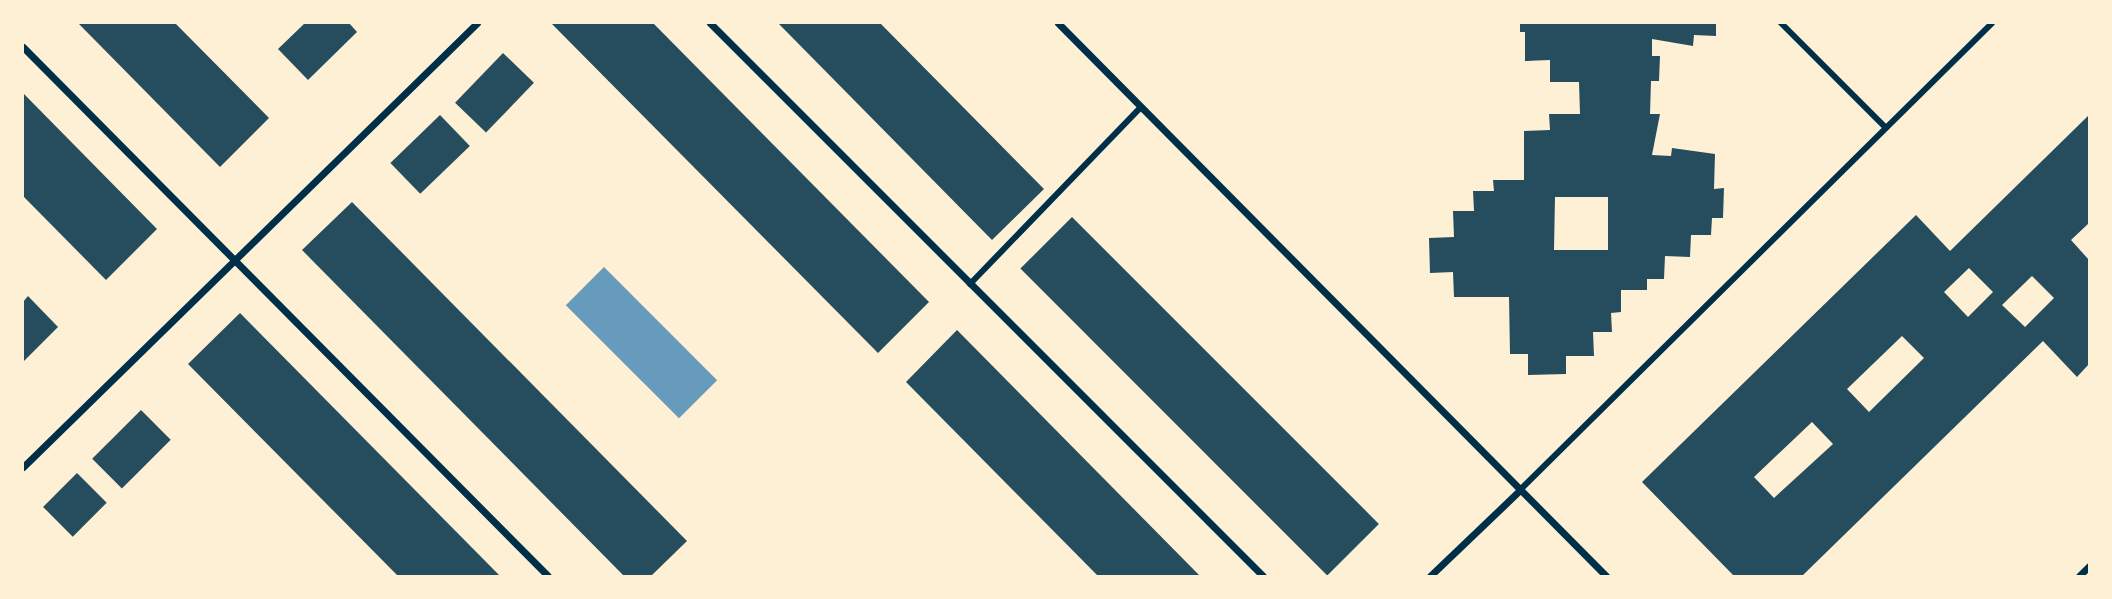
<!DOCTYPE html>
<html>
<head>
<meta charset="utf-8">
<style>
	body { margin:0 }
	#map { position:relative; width:2112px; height:599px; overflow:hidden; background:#fdf0d5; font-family:Overpass,sans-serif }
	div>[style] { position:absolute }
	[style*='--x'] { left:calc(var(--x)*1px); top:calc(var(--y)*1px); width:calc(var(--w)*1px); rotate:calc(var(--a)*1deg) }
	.water>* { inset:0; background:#669bbc; transform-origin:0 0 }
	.building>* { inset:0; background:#264d5e; transform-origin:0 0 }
	.pedestrian>* { height:6px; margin:-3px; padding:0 3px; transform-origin:3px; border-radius:3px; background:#003049 }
	.minor>* { height:7px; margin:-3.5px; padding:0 3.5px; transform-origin:3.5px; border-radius:3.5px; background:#003049 }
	span { translate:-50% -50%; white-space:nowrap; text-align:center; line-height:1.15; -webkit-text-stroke:5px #fdf0d5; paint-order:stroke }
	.frame { position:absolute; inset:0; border:24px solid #fdf0d5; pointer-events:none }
</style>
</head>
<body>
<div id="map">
	<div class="water">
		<i style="left:604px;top:267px;width:160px;height:54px;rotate:45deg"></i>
	</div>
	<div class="building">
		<i style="clip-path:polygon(78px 23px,175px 23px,269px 118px,220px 167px)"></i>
		<i style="clip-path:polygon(305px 23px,349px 23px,357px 32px,308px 80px,278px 49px)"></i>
		<i style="clip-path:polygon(551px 23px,653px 23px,929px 302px,878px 353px)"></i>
		<i style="clip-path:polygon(778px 23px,880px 23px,1044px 189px,992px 240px)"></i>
		<i style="clip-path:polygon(evenodd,1520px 23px,1716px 23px,1716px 36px,1694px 35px,1693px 46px,1652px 39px,1652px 56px,1660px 56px,1659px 81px,1651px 81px,1650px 114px,1660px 114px,1652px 155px,1671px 156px,1672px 148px,1715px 154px,1714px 189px,1724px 188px,1723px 218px,1712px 218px,1711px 235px,1691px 235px,1690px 257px,1665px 256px,1664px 279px,1647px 279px,1647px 290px,1621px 290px,1621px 312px,1611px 313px,1612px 332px,1593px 332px,1594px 356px,1566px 356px,1566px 374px,1528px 375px,1528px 354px,1510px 354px,1509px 297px,1454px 297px,1453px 272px,1430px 273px,1429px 238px,1454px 237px,1453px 211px,1474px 211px,1473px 191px,1494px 191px,1493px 180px,1524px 180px,1524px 131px,1550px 130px,1549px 114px,1580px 114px,1579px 82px,1550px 82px,1550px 60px,1525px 61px,1525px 32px,1520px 32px,1520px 23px,1555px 197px,1608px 197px,1608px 250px,1554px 250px,1555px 197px)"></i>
		<i style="left:503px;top:53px;width:43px;height:69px;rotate:44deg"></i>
		<i style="clip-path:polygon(23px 93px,157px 229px,106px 280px,23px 196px)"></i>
		<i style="left:440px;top:115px;width:43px;height:69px;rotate:46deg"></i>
		<i style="clip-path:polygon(evenodd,2089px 115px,2089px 223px,2071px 240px,2089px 260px,2089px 364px,2077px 377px,2043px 341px,1802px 576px,1734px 576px,1642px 482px,1916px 215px,1950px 251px,2089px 115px,1969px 268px,1993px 292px,1968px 317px,1944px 292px,1969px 268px,2089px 115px,2032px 276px,2054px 298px,2025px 327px,2002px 305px,2032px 276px,2089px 115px,1902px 336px,1924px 358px,1869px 412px,1847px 389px,1902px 336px,2089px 115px,1812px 422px,1833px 444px,1774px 498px,1754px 477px,1812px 422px)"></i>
		<i style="clip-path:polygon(352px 202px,687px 541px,651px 576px,624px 576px,302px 250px)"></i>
		<i style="left:1072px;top:217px;width:434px;height:73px;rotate:45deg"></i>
		<i style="clip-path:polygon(28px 296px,58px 327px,23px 362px,23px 302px)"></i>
		<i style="clip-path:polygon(240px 313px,500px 576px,398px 576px,188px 364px)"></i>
		<i style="clip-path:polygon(957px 330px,1200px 576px,1098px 576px,906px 382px)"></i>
		<i style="left:141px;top:410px;width:42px;height:69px;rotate:45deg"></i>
		<i style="left:77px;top:473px;width:42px;height:48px;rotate:45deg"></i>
	</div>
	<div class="pedestrian">
		<i style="--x:1781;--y:23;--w:148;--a:45"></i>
		<i style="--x:970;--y:284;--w:246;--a:-46"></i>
		<i style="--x:1520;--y:490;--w:664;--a:-44.69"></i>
	</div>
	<div class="minor">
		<i style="--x:710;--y:23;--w:782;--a:45"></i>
		<i style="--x:1058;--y:23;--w:779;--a:45.26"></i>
		<i style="--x:23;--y:47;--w:745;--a:45.22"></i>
		<i style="--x:23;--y:467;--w:635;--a:-44.36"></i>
		<i style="--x:1430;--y:576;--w:124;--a:-43.7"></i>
		<i style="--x:2079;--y:576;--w:14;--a:-45"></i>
	</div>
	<div class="frame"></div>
</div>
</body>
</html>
